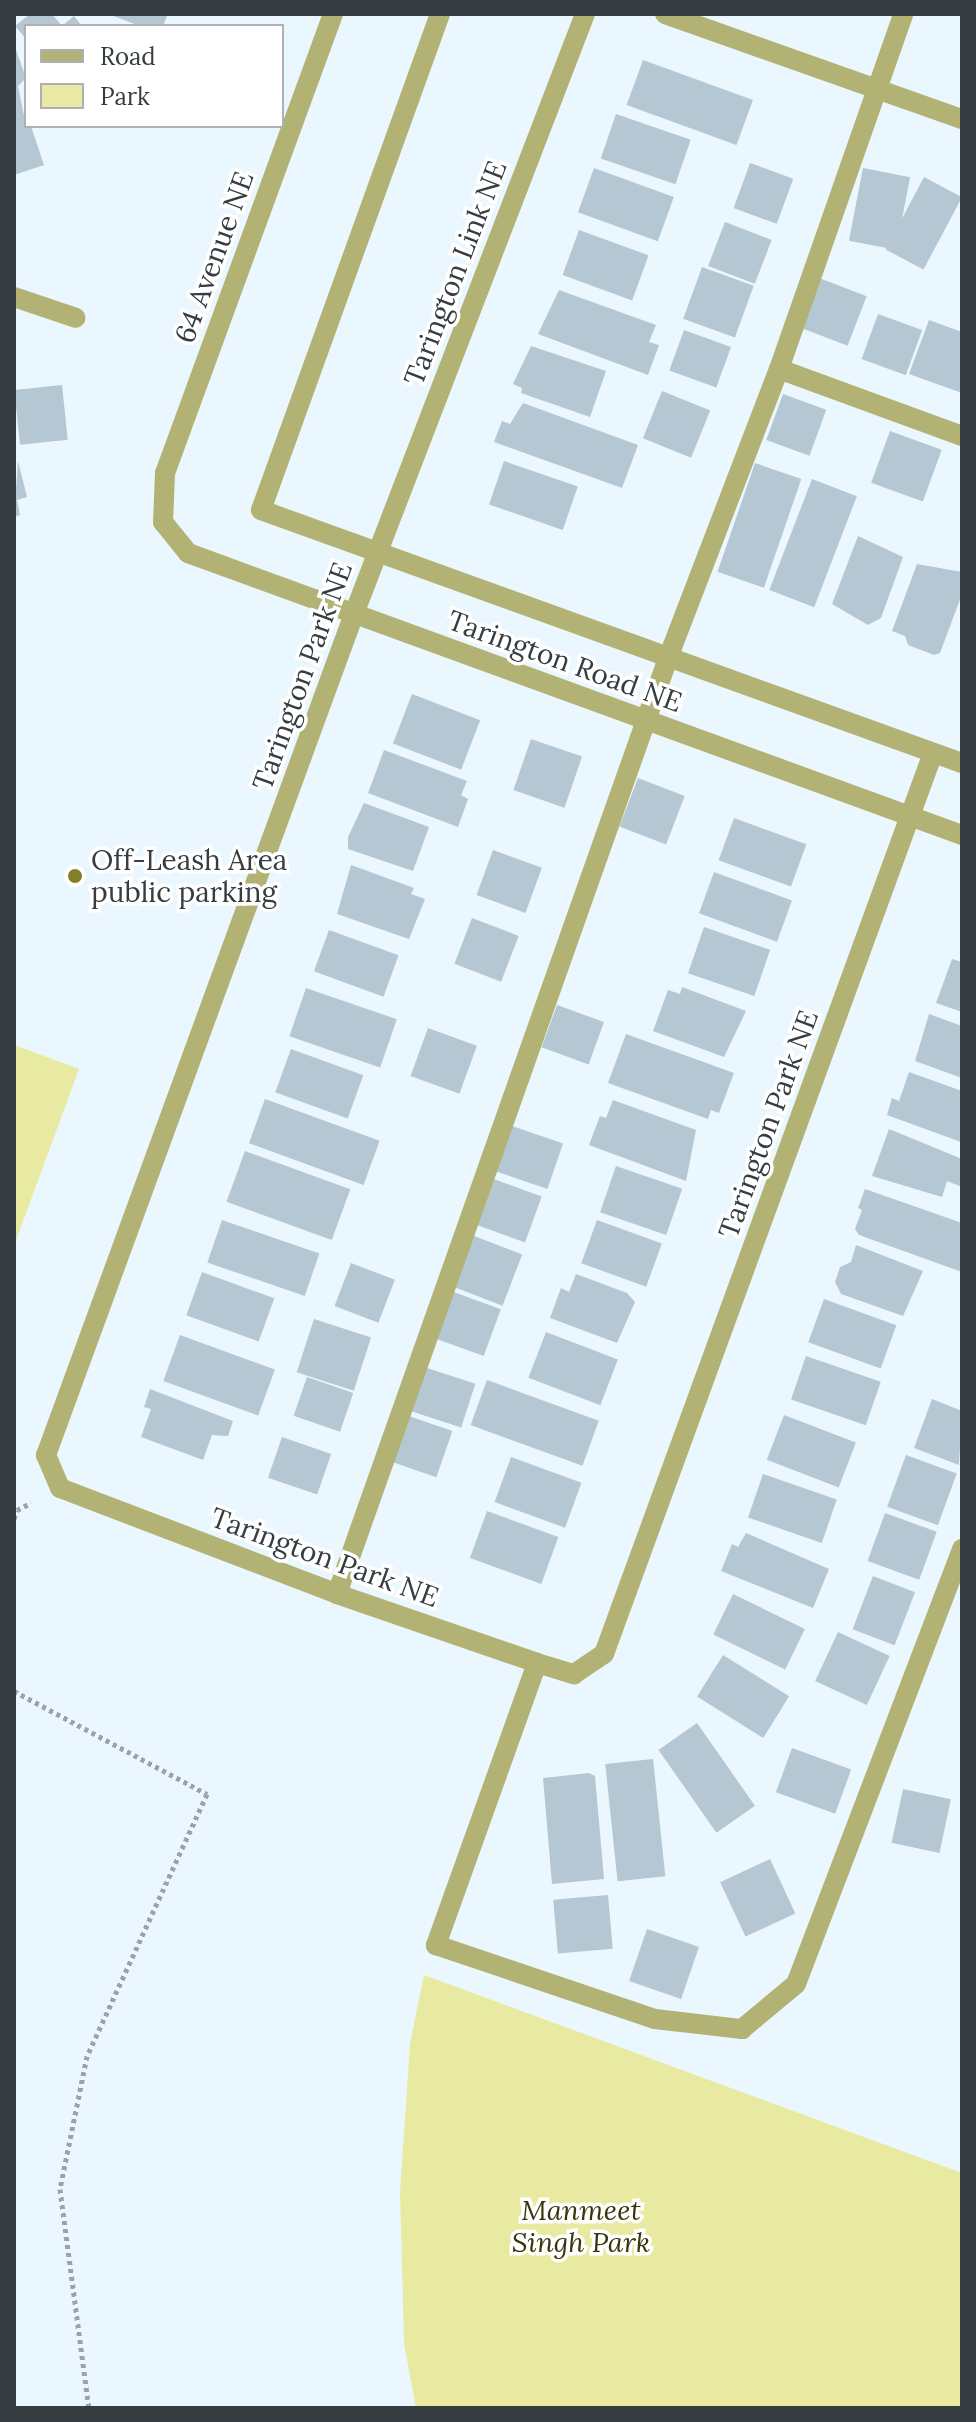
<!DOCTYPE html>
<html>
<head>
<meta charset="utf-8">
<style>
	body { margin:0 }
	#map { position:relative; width:976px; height:2422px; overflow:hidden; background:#ebf7fe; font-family:Lora,serif }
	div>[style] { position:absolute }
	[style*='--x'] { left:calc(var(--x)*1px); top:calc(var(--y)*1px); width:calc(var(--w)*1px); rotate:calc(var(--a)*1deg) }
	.green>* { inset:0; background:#e9eaa2 }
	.building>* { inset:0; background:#b4c7d2; transform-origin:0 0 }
	.path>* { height:5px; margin-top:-2.5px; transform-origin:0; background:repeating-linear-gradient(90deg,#99a3a9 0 4px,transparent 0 8px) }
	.minor>* { height:20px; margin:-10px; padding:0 10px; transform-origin:10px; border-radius:10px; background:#b2b274 }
	.dots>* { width:22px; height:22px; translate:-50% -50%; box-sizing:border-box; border:4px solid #fff; border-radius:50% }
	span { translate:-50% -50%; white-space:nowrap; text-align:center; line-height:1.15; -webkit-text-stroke:7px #fff; paint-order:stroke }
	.street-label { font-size:28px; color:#353d41 }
	.poi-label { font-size:28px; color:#353d41 }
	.left { translate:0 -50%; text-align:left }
	.park-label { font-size:28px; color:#38370c; font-style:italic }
	.frame { position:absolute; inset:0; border:16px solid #353d41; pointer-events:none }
	.legend { position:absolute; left:24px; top:24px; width:260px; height:104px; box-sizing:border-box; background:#fff; border:2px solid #aeb1b3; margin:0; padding:10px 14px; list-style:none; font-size:24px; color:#353d41 }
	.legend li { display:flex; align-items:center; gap:16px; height:40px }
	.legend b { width:40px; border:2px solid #aeb1b3 }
</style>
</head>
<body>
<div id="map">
	<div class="green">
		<i style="clip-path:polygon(14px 1045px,79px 1069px,14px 1246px)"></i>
		<i style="clip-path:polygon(424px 1975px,962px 2173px,962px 2408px,416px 2408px,404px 2343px,400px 2191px,410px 2044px)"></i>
	</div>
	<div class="building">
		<i style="clip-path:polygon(30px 14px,52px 14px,62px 26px,74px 16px,82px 26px,26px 26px,26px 39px,15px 26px)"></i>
		<i style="clip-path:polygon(108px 14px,168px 14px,163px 26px,140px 26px)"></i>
		<i style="clip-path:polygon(14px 44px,26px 78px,18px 86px,26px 126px,31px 126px,44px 165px,14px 175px)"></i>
		<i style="left:643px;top:60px;width:117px;height:48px;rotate:20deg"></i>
		<i style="left:616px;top:114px;width:79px;height:47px;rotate:19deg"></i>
		<i style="left:750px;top:163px;width:46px;height:48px;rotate:20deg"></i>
		<i style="left:594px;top:168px;width:85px;height:47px;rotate:20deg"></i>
		<i style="left:863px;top:168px;width:48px;height:74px;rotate:11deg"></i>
		<i style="left:924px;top:177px;width:43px;height:82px;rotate:28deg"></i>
		<i style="left:725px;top:222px;width:50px;height:47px;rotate:21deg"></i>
		<i style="left:579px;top:230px;width:74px;height:48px;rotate:20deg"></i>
		<i style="left:702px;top:267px;width:55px;height:55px;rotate:20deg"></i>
		<i style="left:819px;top:278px;width:51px;height:53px;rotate:21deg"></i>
		<i style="clip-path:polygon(559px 290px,656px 325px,649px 342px,659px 345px,648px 375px,538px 334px)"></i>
		<i style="left:878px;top:314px;width:47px;height:48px;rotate:20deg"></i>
		<i style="clip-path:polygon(929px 320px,962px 332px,962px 393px,909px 374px)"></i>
		<i style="left:684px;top:330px;width:50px;height:43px;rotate:20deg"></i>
		<i style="clip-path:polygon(531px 346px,606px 371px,590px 417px,521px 393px,522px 388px,513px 384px)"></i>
		<i style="left:62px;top:385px;width:55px;height:48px;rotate:84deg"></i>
		<i style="left:662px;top:391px;width:52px;height:51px;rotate:22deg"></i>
		<i style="left:783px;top:394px;width:46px;height:49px;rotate:20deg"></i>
		<i style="clip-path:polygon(523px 403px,638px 445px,622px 488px,494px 442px,502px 421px,510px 424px)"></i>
		<i style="left:890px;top:431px;width:55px;height:55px;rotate:20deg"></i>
		<i style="clip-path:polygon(18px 461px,27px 497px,17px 500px,20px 515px,14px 517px)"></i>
		<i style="left:504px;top:461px;width:78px;height:46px;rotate:19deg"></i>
		<i style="left:755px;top:463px;width:49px;height:115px;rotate:19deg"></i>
		<i style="left:812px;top:479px;width:48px;height:119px;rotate:21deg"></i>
		<i style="clip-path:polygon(858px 536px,903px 557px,881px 618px,868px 625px,832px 604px)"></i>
		<i style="clip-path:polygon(917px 564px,962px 572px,962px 594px,940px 653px,934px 655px,908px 645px,905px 636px,892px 631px)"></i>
		<i style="left:412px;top:694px;width:73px;height:53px;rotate:21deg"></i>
		<i style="left:531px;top:739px;width:54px;height:54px;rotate:19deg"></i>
		<i style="clip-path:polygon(384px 750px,467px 781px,461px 795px,468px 799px,458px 827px,368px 793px)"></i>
		<i style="left:638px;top:778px;width:50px;height:52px;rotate:21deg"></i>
		<i style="clip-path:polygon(364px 803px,429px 827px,413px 871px,348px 849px,348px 837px)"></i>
		<i style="left:734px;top:818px;width:77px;height:45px;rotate:20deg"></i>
		<i style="left:493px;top:850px;width:52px;height:48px;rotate:20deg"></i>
		<i style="clip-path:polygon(351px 865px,414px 888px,411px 894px,425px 899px,409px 939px,337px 914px)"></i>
		<i style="left:714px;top:872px;width:83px;height:44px;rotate:20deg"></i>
		<i style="left:472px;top:918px;width:50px;height:49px;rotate:21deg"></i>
		<i style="left:704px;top:927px;width:70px;height:49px;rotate:19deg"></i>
		<i style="left:329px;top:930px;width:74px;height:44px;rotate:20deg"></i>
		<i style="clip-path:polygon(952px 959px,962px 962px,962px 1012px,936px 1003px)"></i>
		<i style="clip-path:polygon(682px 987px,746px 1011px,724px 1057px,653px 1031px,668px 990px,680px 994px)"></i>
		<i style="left:306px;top:988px;width:96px;height:51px;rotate:19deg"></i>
		<i style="left:557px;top:1005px;width:50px;height:45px;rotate:20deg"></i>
		<i style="clip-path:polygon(929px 1014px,962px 1026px,962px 1078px,915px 1061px)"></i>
		<i style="left:428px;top:1028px;width:52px;height:51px;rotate:20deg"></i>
		<i style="clip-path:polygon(626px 1034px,734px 1073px,719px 1113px,711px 1110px,708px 1119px,608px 1083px)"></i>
		<i style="left:291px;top:1049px;width:77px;height:46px;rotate:20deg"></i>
		<i style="clip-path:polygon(909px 1072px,962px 1091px,961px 1142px,887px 1115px,892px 1098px,899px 1101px)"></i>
		<i style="left:265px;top:1099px;width:122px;height:47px;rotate:20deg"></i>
		<i style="clip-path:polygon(613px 1100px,696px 1130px,686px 1181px,589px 1145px,600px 1116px,606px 1118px)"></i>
		<i style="left:512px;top:1126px;width:54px;height:48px;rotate:19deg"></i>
		<i style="clip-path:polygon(889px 1129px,962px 1159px,962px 1187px,947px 1181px,942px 1197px,872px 1176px)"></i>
		<i style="left:245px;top:1151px;width:112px;height:54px;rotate:20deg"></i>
		<i style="left:616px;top:1166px;width:70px;height:49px;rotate:19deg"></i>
		<i style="left:491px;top:1178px;width:54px;height:49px;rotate:20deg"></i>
		<i style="clip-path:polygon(865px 1189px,962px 1223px,962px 1272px,859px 1235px,855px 1229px,862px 1210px,858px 1208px)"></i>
		<i style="left:222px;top:1220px;width:103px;height:45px;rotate:19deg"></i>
		<i style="left:597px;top:1220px;width:69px;height:46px;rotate:20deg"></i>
		<i style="left:469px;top:1234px;width:57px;height:55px;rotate:21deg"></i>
		<i style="clip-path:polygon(856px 1245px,923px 1271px,903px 1316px,841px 1294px,835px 1282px,840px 1267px,851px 1262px)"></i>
		<i style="left:351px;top:1263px;width:47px;height:46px;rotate:21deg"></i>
		<i style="left:202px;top:1272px;width:77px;height:46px;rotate:20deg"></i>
		<i style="clip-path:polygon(576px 1274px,627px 1293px,635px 1302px,617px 1343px,550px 1318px,561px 1288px,569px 1292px)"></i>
		<i style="left:451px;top:1291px;width:53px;height:50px;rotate:20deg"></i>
		<i style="left:824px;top:1299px;width:77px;height:46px;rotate:20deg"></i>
		<i style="left:314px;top:1319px;width:60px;height:56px;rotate:18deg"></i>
		<i style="left:546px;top:1332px;width:77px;height:49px;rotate:21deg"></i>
		<i style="left:180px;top:1335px;width:101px;height:49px;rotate:20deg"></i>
		<i style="left:806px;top:1356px;width:79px;height:46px;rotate:19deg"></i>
		<i style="left:424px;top:1367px;width:54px;height:46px;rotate:18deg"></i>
		<i style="left:307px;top:1377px;width:49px;height:41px;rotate:19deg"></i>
		<i style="left:487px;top:1380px;width:119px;height:48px;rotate:20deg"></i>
		<i style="clip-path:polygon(150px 1389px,233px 1421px,228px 1436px,212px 1435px,203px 1460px,141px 1437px,151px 1409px,144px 1407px)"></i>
		<i style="clip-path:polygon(932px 1399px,962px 1411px,959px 1465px,914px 1448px)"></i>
		<i style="left:406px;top:1415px;width:49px;height:49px;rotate:19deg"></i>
		<i style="left:784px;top:1415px;width:77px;height:48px;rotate:21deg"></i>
		<i style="left:282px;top:1437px;width:52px;height:43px;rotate:19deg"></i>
		<i style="left:906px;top:1455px;width:54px;height:55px;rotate:20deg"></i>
		<i style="left:511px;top:1457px;width:75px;height:48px;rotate:20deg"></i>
		<i style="left:763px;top:1474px;width:78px;height:46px;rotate:19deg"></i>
		<i style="left:487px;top:1511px;width:76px;height:50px;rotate:20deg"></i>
		<i style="left:885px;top:1513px;width:55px;height:51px;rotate:20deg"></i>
		<i style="clip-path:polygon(746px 1533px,829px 1569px,813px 1608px,721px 1571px,732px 1544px,738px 1547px)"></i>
		<i style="left:873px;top:1576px;width:45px;height:57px;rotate:21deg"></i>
		<i style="left:733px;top:1594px;width:80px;height:45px;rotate:26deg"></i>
		<i style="left:838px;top:1632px;width:57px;height:54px;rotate:25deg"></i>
		<i style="left:723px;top:1655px;width:78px;height:49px;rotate:32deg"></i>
		<i style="left:697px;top:1723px;width:101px;height:47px;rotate:55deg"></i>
		<i style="left:792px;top:1748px;width:63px;height:47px;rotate:20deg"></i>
		<i style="left:653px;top:1759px;width:118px;height:48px;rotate:84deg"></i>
		<i style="clip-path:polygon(589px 1773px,595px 1776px,604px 1879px,552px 1884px,543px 1778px)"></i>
		<i style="left:903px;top:1789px;width:49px;height:55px;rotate:12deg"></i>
		<i style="left:770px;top:1859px;width:60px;height:55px;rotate:65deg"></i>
		<i style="left:608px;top:1895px;width:54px;height:55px;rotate:85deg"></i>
		<i style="left:647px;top:1929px;width:55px;height:55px;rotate:19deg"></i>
	</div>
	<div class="path">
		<i style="--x:14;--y:1519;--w:9;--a:-72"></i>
		<i style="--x:17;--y:1510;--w:16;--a:-27"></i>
		<i style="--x:14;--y:1691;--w:219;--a:28.1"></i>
		<i style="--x:207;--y:1794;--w:288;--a:114.6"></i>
		<i style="--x:87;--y:2056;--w:136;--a:101.5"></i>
		<i style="--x:60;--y:2189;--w:221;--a:82.5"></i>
	</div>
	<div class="minor">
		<i style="--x:333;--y:14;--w:489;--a:110.1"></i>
		<i style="--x:165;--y:473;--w:49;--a:92.3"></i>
		<i style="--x:163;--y:522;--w:40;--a:51"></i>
		<i style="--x:188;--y:553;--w:824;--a:20.02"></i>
		<i style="--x:440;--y:14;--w:527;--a:109.84"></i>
		<i style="--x:261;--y:510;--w:745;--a:19.85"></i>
		<i style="--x:585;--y:14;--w:643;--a:111.06"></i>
		<i style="--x:354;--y:614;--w:896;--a:110.11"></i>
		<i style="--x:46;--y:1455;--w:36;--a:67"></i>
		<i style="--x:60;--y:1488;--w:297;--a:20.9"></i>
		<i style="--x:337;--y:1594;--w:212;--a:19"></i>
		<i style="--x:537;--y:1663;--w:39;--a:17"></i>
		<i style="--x:574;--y:1674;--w:36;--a:-34"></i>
		<i style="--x:604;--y:1654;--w:959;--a:-69.94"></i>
		<i style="--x:665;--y:14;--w:315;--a:19.5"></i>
		<i style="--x:14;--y:297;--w:65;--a:18.7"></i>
		<i style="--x:779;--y:369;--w:195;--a:20.1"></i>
		<i style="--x:337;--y:1594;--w:993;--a:-70.52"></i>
		<i style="--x:668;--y:658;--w:310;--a:-69"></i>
		<i style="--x:779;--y:369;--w:376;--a:-70.7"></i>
		<i style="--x:537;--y:1663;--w:300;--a:109.7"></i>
		<i style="--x:436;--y:1945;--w:231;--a:18.7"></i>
		<i style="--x:655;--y:2019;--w:88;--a:6.6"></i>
		<i style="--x:742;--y:2029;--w:70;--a:-39.8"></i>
		<i style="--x:796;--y:1984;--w:466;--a:-69.1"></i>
	</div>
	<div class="dots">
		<i style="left:75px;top:876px;background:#818028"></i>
	</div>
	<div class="street-label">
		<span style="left:214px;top:257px;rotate:-70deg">64 Avenue NE</span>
		<span style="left:455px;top:273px;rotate:-69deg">Tarington Link NE</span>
		<span style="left:565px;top:661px;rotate:20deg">Tarington Road NE</span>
		<span style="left:302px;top:676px;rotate:-70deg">Tarington Park NE</span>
		<span style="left:768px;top:1124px;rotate:-70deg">Tarington Park NE</span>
		<span style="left:325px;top:1557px;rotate:20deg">Tarington Park NE</span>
	</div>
	<div class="poi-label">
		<span class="left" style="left:91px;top:876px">Off-Leash Area<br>public parking</span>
	</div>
	<div class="park-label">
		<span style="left:581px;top:2226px">Manmeet<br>Singh Park</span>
	</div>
	<div class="frame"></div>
	<ul class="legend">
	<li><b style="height:10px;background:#b2b274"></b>Road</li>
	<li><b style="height:22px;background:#e9eaa2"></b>Park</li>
	</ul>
</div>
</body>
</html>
